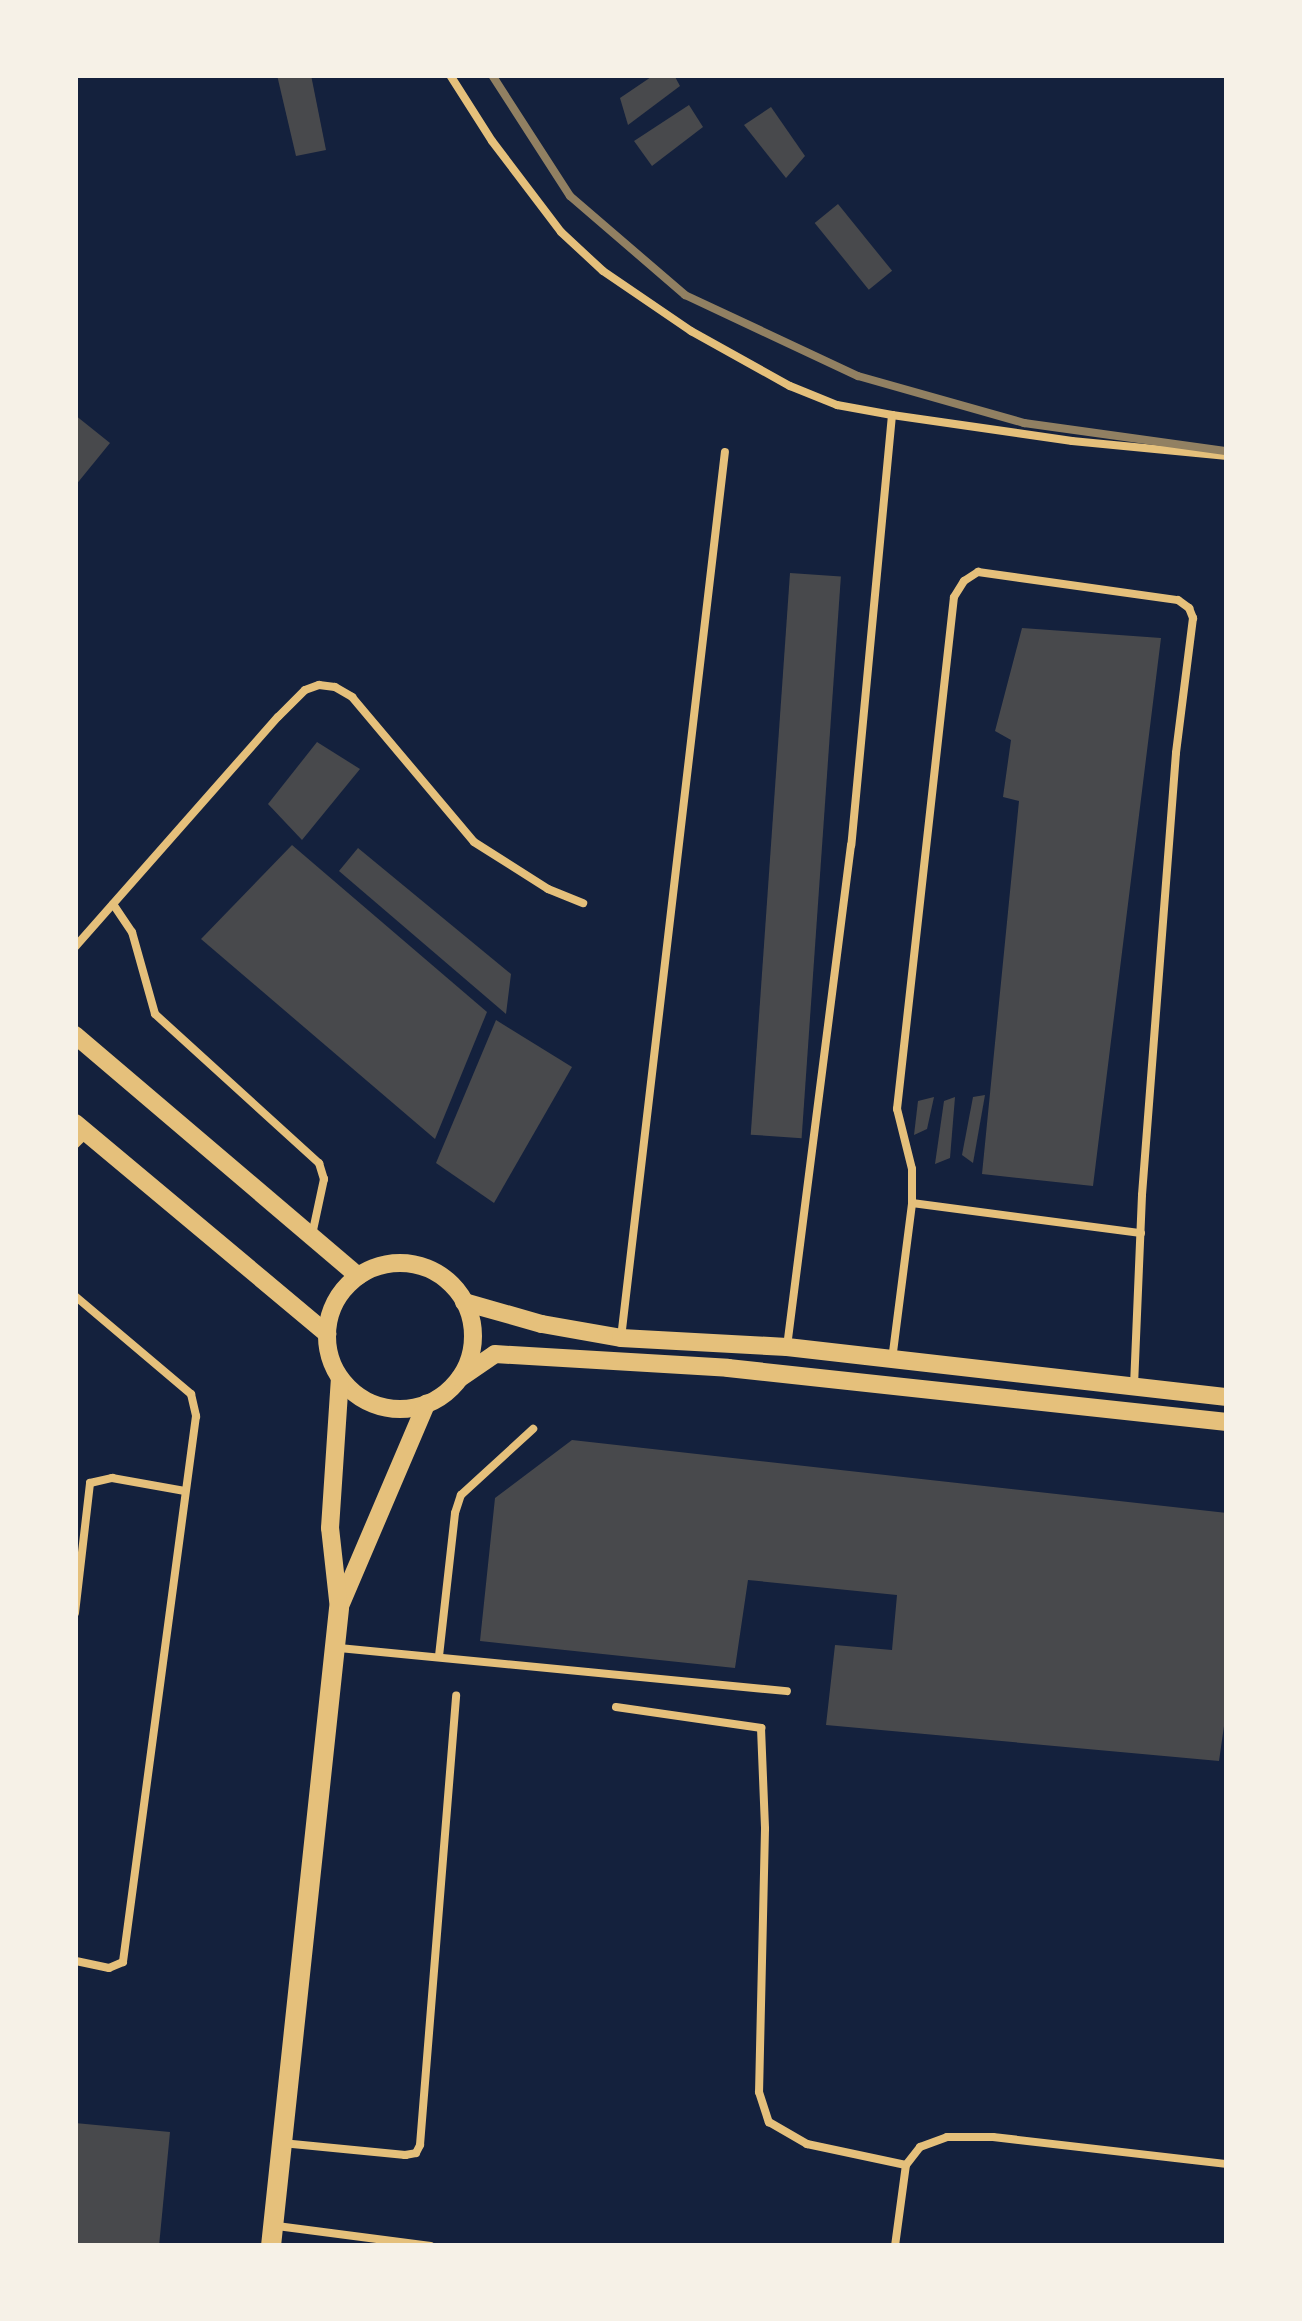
<!DOCTYPE html>
<html>
<head>
<meta charset="utf-8">
<style>
	body { margin:0 }
	#map { position:relative; width:1302px; height:2321px; overflow:hidden; background:#14213d; font-family:"Work Sans",sans-serif }
	div>[style] { position:absolute }
	[style*='--x'] { left:calc(var(--x)*1px); top:calc(var(--y)*1px); width:calc(var(--w)*1px); rotate:calc(var(--a)*1deg) }
	.building>* { inset:0; background:#48494c; transform-origin:0 0 }
	.service>* { height:8px; margin:-4px; padding:0 4px; transform-origin:4px; border-radius:4px; background:#e5c07b }
	.tertiary>* { height:18px; margin:-9px; padding:0 9px; transform-origin:9px; border-radius:9px; background:#e5c07b }
	.tertiary>.ring { margin:-9px; padding:0; box-sizing:content-box; background:none; border:18px solid #e5c07b; border-radius:50% }
	.secondary>* { height:20px; margin:-10px; padding:0 10px; transform-origin:10px; border-radius:10px; background:#e5c07b }
	.rail>* { height:8px; margin:-4px; padding:0 4px; transform-origin:4px; border-radius:4px; background:#918062 }
	span { translate:-50% -50%; white-space:nowrap; text-align:center; line-height:1.15; -webkit-text-stroke:8px #f6f1e7; paint-order:stroke }
	.frame { position:absolute; inset:0; border:78px solid #f6f1e7; pointer-events:none }
</style>
</head>
<body>
<div id="map">
	<div class="building">
		<i style="clip-path:polygon(277px 75px,311px 75px,326px 150px,296px 156px)"></i>
		<i style="clip-path:polygon(654px 75px,674px 75px,680px 86px,628px 125px,620px 98px)"></i>
		<i style="clip-path:polygon(689px 105px,703px 127px,652px 166px,634px 141px)"></i>
		<i style="clip-path:polygon(771px 107px,805px 156px,786px 178px,744px 125px)"></i>
		<i style="left:838px;top:204px;width:86px;height:30px;rotate:51deg"></i>
		<i style="clip-path:polygon(75px 415px,110px 443px,75px 486px)"></i>
		<i style="left:790px;top:573px;width:51px;height:563px;rotate:4deg"></i>
		<i style="clip-path:polygon(1022px 628px,1161px 638px,1093px 1186px,982px 1174px,1019px 801px,1003px 797px,1011px 740px,995px 731px)"></i>
		<i style="clip-path:polygon(317px 742px,360px 769px,302px 840px,268px 804px)"></i>
		<i style="clip-path:polygon(292px 845px,487px 1012px,435px 1139px,201px 939px)"></i>
		<i style="clip-path:polygon(358px 848px,511px 974px,506px 1014px,339px 871px)"></i>
		<i style="clip-path:polygon(496px 1020px,572px 1067px,494px 1203px,436px 1163px)"></i>
		<i style="clip-path:polygon(985px 1095px,973px 1163px,962px 1155px,973px 1097px)"></i>
		<i style="clip-path:polygon(934px 1097px,927px 1129px,914px 1135px,918px 1101px)"></i>
		<i style="clip-path:polygon(955px 1097px,950px 1158px,935px 1164px,944px 1101px)"></i>
		<i style="clip-path:polygon(572px 1440px,1227px 1513px,1227px 1705px,1219px 1761px,826px 1725px,835px 1645px,892px 1650px,897px 1595px,748px 1580px,735px 1668px,480px 1641px,495px 1498px)"></i>
		<i style="clip-path:polygon(75px 2123px,170px 2132px,159px 2246px,75px 2246px)"></i>
	</div>
	<div class="service">
		<i style="--x:450;--y:75;--w:78;--a:57.5"></i>
		<i style="--x:492;--y:141;--w:114;--a:52.8"></i>
		<i style="--x:561;--y:232;--w:57;--a:42.9"></i>
		<i style="--x:603;--y:271;--w:107;--a:34.3"></i>
		<i style="--x:691;--y:331;--w:113;--a:29.1"></i>
		<i style="--x:790;--y:386;--w:51;--a:22"></i>
		<i style="--x:837;--y:405;--w:56;--a:10.3"></i>
		<i style="--x:892;--y:415;--w:432;--a:95.4"></i>
		<i style="--x:851;--y:845;--w:506;--a:97.27"></i>
		<i style="--x:892;--y:415;--w:182;--a:8.2"></i>
		<i style="--x:1072;--y:441;--w:156;--a:5.5"></i>
		<i style="--x:113;--y:904;--w:34;--a:56"></i>
		<i style="--x:132;--y:932;--w:85;--a:74.3"></i>
		<i style="--x:155;--y:1014;--w:222;--a:42.3"></i>
		<i style="--x:319;--y:1163;--w:17;--a:73"></i>
		<i style="--x:324;--y:1179;--w:57;--a:102.1"></i>
		<i style="--x:75;--y:947;--w:307;--a:-48.6"></i>
		<i style="--x:278;--y:717;--w:38;--a:-45"></i>
		<i style="--x:305;--y:690;--w:15;--a:-20"></i>
		<i style="--x:319;--y:685;--w:16;--a:7"></i>
		<i style="--x:335;--y:687;--w:20;--a:30"></i>
		<i style="--x:352;--y:697;--w:189;--a:49.9"></i>
		<i style="--x:474;--y:842;--w:88;--a:32.4"></i>
		<i style="--x:548;--y:889;--w:38;--a:22"></i>
		<i style="--x:75;--y:1145;--w:17;--a:-45"></i>
		<i style="--x:912;--y:1203;--w:231;--a:7.5"></i>
		<i style="--x:75;--y:1296;--w:152;--a:40.2"></i>
		<i style="--x:191;--y:1394;--w:23;--a:77"></i>
		<i style="--x:196;--y:1416;--w:551;--a:97.62"></i>
		<i style="--x:123;--y:1962;--w:15;--a:157"></i>
		<i style="--x:109;--y:1968;--w:35;--a:-168"></i>
		<i style="--x:621;--y:1338;--w:892;--a:-83.31"></i>
		<i style="--x:892;--y:1360;--w:158;--a:-82.7"></i>
		<i style="--x:912;--y:1203;--w:34;--a:-90"></i>
		<i style="--x:912;--y:1169;--w:62;--a:-104"></i>
		<i style="--x:897;--y:1109;--w:515;--a:-83.65"></i>
		<i style="--x:954;--y:597;--w:19;--a:-58"></i>
		<i style="--x:964;--y:581;--w:17;--a:-33"></i>
		<i style="--x:978;--y:572;--w:202;--a:8"></i>
		<i style="--x:1178;--y:600;--w:14;--a:36"></i>
		<i style="--x:1189;--y:608;--w:11;--a:68"></i>
		<i style="--x:1193;--y:618;--w:136;--a:97.2"></i>
		<i style="--x:1176;--y:753;--w:443;--a:94.4"></i>
		<i style="--x:1142;--y:1195;--w:190;--a:92.4"></i>
		<i style="--x:75;--y:1613;--w:131;--a:-83.4"></i>
		<i style="--x:90;--y:1483;--w:23;--a:-13"></i>
		<i style="--x:112;--y:1478;--w:74;--a:10.1"></i>
		<i style="--x:339;--y:1648;--w:450;--a:5.5"></i>
		<i style="--x:439;--y:1656;--w:144;--a:-83.6"></i>
		<i style="--x:455;--y:1513;--w:19;--a:-72"></i>
		<i style="--x:461;--y:1495;--w:98;--a:-42.5"></i>
		<i style="--x:616;--y:1707;--w:147;--a:8.2"></i>
		<i style="--x:761;--y:1728;--w:101;--a:87.7"></i>
		<i style="--x:765;--y:1829;--w:263;--a:91.3"></i>
		<i style="--x:759;--y:2092;--w:32;--a:72"></i>
		<i style="--x:769;--y:2122;--w:44;--a:30.1"></i>
		<i style="--x:807;--y:2144;--w:101;--a:12"></i>
		<i style="--x:282;--y:2143;--w:124;--a:5.6"></i>
		<i style="--x:405;--y:2155;--w:11;--a:-10"></i>
		<i style="--x:416;--y:2153;--w:9;--a:-63"></i>
		<i style="--x:420;--y:2145;--w:451;--a:-85.4"></i>
		<i style="--x:277;--y:2226;--w:155;--a:7.4"></i>
		<i style="--x:895;--y:2246;--w:82;--a:-82.3"></i>
		<i style="--x:906;--y:2165;--w:23;--a:-52"></i>
		<i style="--x:920;--y:2147;--w:29;--a:-20"></i>
		<i style="--x:947;--y:2137;--w:46;--a:0"></i>
		<i style="--x:993;--y:2137;--w:236;--a:6.6"></i>
	</div>
	<div class="tertiary">
		<i style="--x:75;--y:1035;--w:372;--a:40.4"></i>
		<i style="--x:75;--y:1123;--w:329;--a:39.9"></i>
		<i class="ring" style="left:327px;top:1263px;width:128px;height:128px"></i>
		<i style="--x:464;--y:1302;--w:81;--a:15.8"></i>
		<i style="--x:542;--y:1324;--w:80;--a:10"></i>
		<i style="--x:621;--y:1338;--w:166;--a:3.1"></i>
		<i style="--x:787;--y:1347;--w:443;--a:6.5"></i>
		<i style="--x:460;--y:1378;--w:42;--a:-34.4"></i>
		<i style="--x:495;--y:1354;--w:233;--a:3.4"></i>
		<i style="--x:728;--y:1368;--w:502;--a:6.18"></i>
		<i style="--x:340;--y:1606;--w:220;--a:-66.9"></i>
		<i style="--x:339;--y:1609;--w:81;--a:-96.3"></i>
		<i style="--x:330;--y:1528;--w:150;--a:-86.2"></i>
	</div>
	<div class="secondary">
		<i style="--x:271;--y:2246;--w:641;--a:-83.91"></i>
	</div>
	<div class="rail">
		<i style="--x:492;--y:75;--w:144;--a:57.2"></i>
		<i style="--x:570;--y:196;--w:152;--a:40.7"></i>
		<i style="--x:685;--y:295;--w:191;--a:25.1"></i>
		<i style="--x:858;--y:376;--w:173;--a:15.8"></i>
		<i style="--x:1024;--y:423;--w:205;--a:7.9"></i>
	</div>
	<div class="frame"></div>
</div>
</body>
</html>
